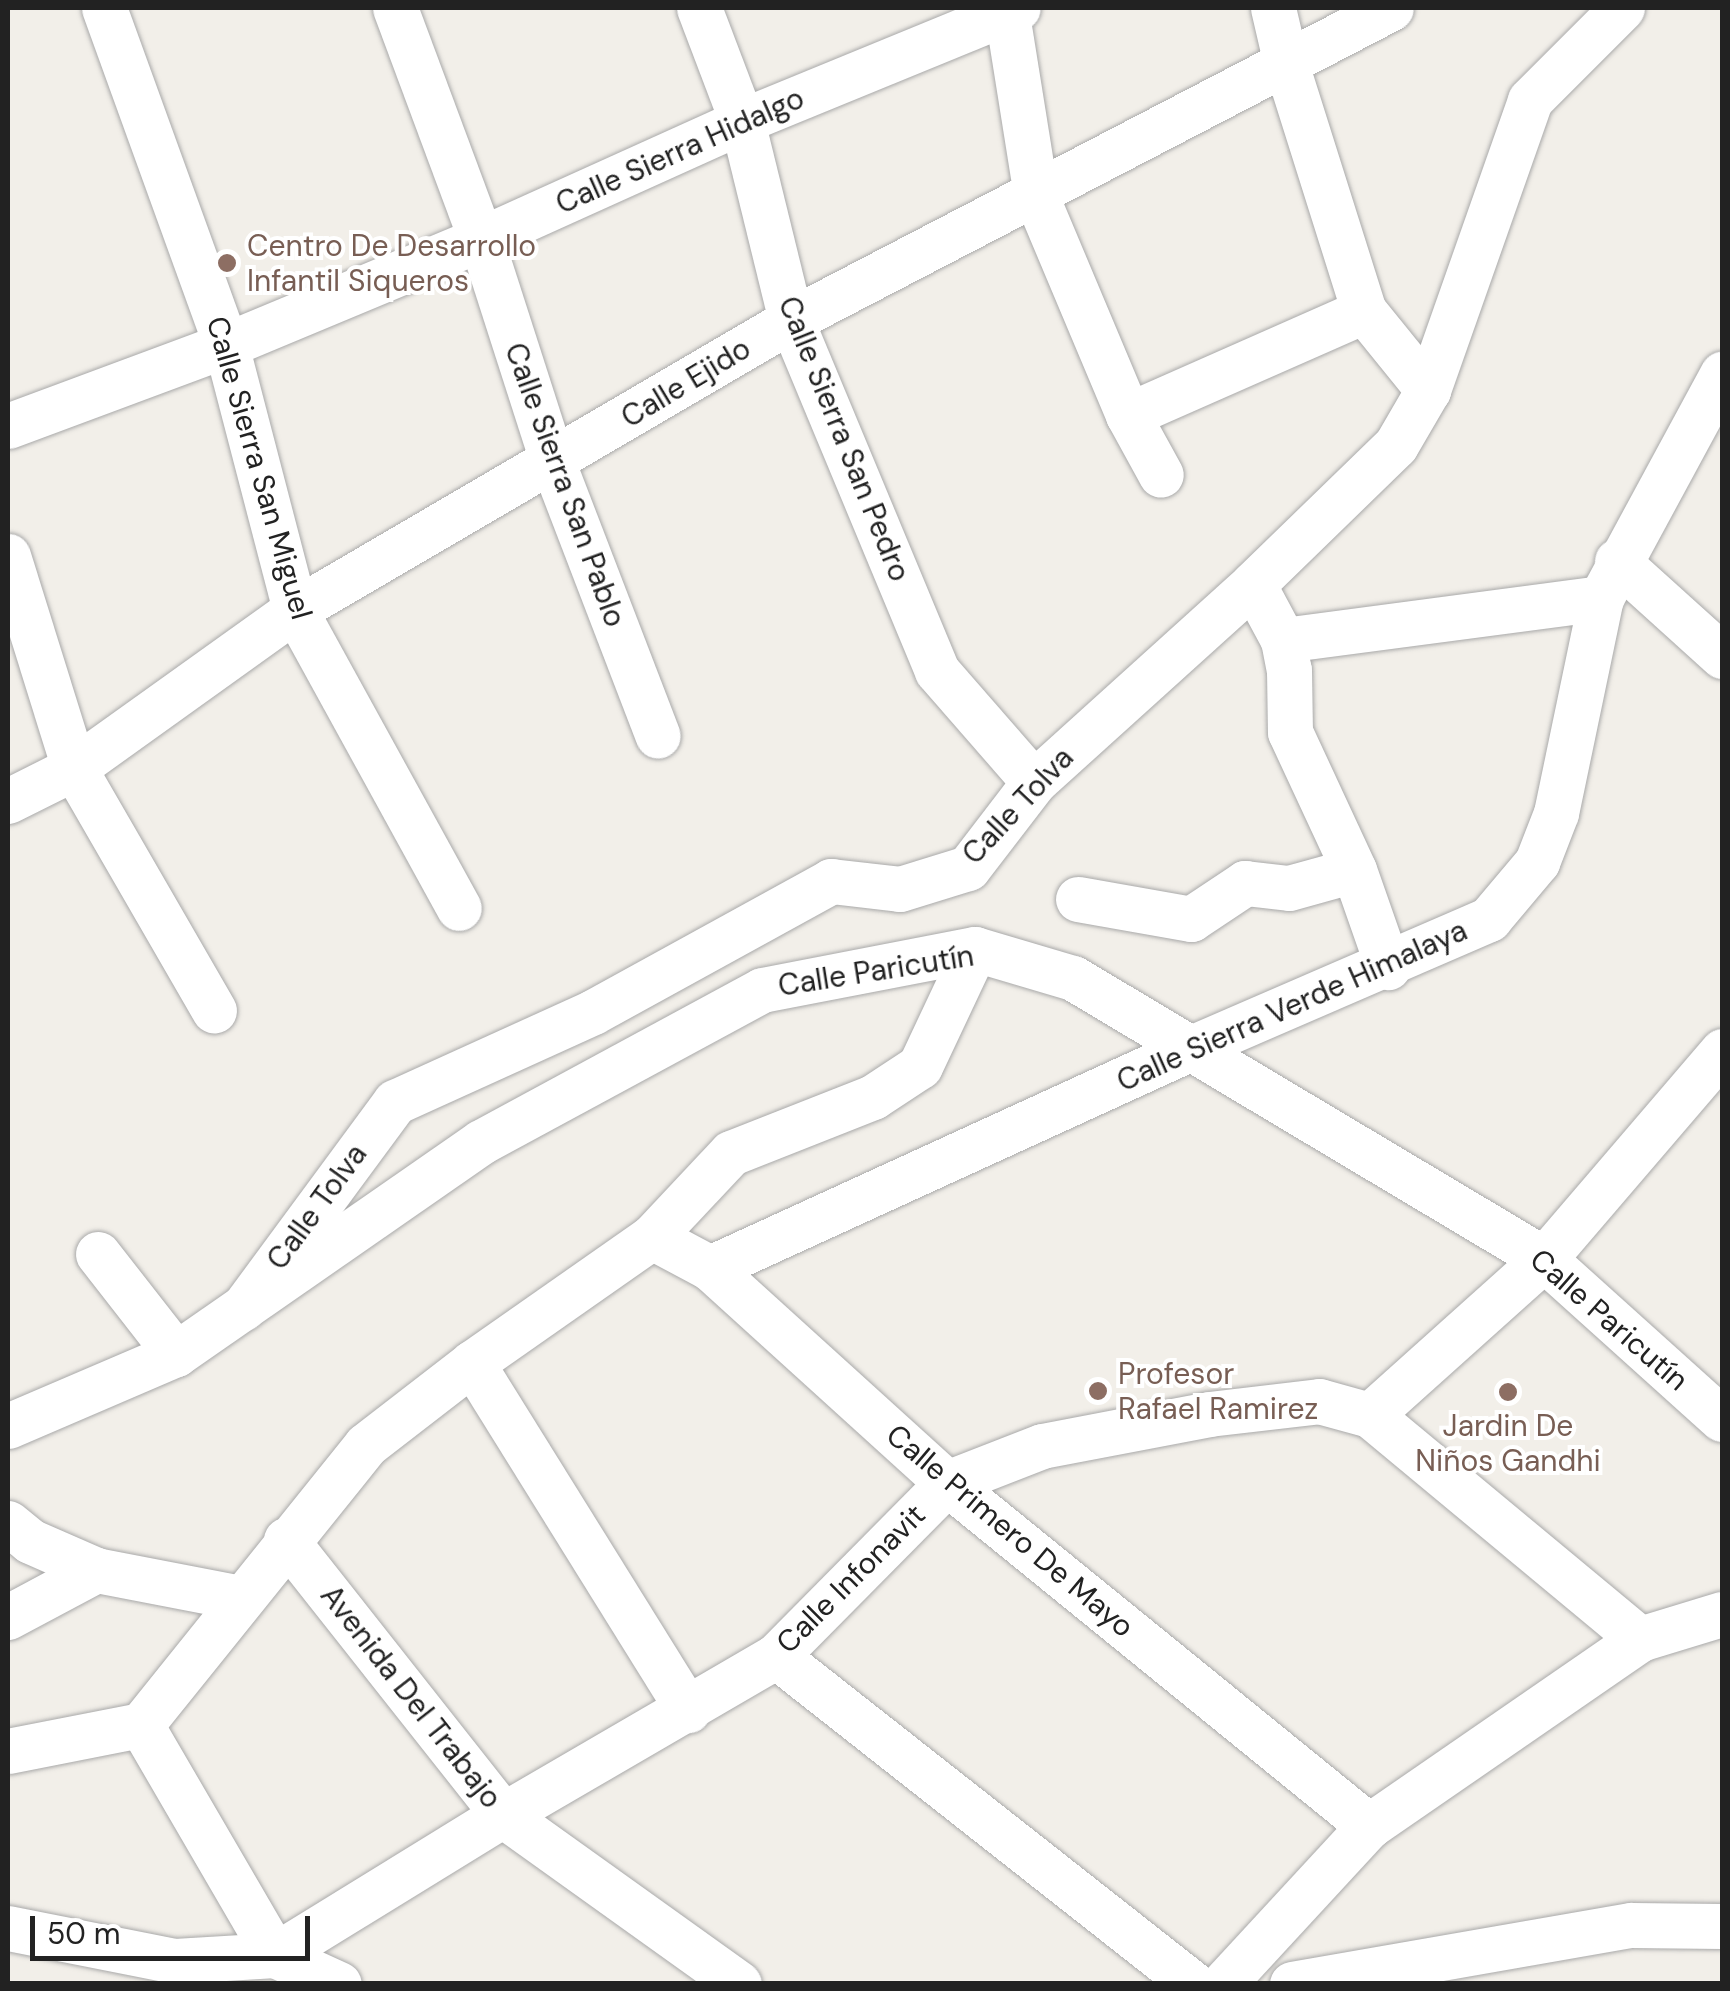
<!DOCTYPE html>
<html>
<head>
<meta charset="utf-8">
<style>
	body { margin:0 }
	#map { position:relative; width:1730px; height:1991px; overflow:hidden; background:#f2efe9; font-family:"DM Sans",sans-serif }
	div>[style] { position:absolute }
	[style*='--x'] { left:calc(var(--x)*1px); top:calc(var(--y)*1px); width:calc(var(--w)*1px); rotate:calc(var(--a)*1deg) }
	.roads { filter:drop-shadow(0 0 2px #a9a9a9) drop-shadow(0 0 2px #a9a9a9) }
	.street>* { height:45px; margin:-22.5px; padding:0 22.5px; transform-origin:22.5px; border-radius:22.5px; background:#fff }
	.dots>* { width:28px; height:28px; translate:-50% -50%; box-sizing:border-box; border:5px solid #fff; border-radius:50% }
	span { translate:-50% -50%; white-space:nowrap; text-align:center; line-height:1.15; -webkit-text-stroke:8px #fff; paint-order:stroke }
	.street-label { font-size:30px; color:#222 }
	.education-label { font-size:30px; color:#785e54 }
	.left { translate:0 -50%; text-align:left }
	.frame { position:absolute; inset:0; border:10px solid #222; pointer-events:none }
	.scale { position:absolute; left:30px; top:1916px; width:280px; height:45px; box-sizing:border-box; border:5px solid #222; border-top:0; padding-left:12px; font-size:30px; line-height:35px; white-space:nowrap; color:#222; -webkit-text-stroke:8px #fff; paint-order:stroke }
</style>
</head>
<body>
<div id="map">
	<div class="roads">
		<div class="street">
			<i style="--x:104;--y:8;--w:358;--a:70.1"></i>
			<i style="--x:226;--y:345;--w:274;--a:75.4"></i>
			<i style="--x:295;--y:610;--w:340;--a:61.2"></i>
			<i style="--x:395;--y:8;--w:246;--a:69.6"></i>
			<i style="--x:481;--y:239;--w:235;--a:72.2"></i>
			<i style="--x:553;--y:463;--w:292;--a:69"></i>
			<i style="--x:699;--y:8;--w:121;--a:69.2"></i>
			<i style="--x:742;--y:121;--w:205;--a:76.2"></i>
			<i style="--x:791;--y:320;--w:380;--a:67.4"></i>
			<i style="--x:937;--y:671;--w:147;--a:48.9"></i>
			<i style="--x:1006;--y:8;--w:190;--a:80.9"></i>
			<i style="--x:1036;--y:196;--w:238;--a:67.2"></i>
			<i style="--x:1128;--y:415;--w:68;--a:61.2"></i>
			<i style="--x:1273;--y:8;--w:57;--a:76.9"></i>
			<i style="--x:1286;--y:64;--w:259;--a:72.5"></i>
			<i style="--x:1364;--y:311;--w:102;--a:51"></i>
			<i style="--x:1128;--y:415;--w:258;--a:-23.8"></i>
			<i style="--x:8;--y:426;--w:233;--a:-20.4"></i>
			<i style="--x:226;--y:345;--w:276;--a:-22.6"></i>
			<i style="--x:481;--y:239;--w:286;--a:-24.3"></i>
			<i style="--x:742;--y:121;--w:298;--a:-22.3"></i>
			<i style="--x:8;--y:556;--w:222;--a:72.7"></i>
			<i style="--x:74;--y:768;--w:280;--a:60"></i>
			<i style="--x:1617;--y:561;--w:142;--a:42.1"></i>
			<i style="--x:1253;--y:584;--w:64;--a:61.8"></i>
			<i style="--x:1283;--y:640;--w:31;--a:79"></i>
			<i style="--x:1289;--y:670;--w:62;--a:89.1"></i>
			<i style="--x:1290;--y:732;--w:152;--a:65.1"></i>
			<i style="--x:1354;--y:870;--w:103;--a:70.7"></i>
			<i style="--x:1283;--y:640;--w:321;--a:-7.5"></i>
			<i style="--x:8;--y:801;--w:74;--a:-26.6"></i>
			<i style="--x:74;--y:768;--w:272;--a:-35.6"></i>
			<i style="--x:295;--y:610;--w:575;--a:-30.31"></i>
			<i style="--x:791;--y:320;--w:676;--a:-27.47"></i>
			<i style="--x:1078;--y:899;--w:115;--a:10"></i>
			<i style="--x:1191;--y:919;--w:65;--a:-33.7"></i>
			<i style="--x:1245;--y:883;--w:44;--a:6.5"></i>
			<i style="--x:1289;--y:888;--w:67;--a:-15.5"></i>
			<i style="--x:652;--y:1237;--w:66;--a:28.1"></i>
			<i style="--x:710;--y:1268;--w:320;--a:42.2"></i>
			<i style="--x:947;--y:1483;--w:544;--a:39.1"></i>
			<i style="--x:98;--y:1254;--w:127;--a:52"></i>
			<i style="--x:710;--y:1268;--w:527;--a:-24.57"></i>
			<i style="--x:1189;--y:1049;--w:327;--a:-23.4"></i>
			<i style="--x:1489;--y:919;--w:75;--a:-49.9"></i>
			<i style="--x:1537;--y:862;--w:53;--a:-68.8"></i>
			<i style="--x:1556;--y:813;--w:220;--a:-78.2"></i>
			<i style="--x:1601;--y:598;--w:255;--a:-61.6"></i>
			<i style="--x:243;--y:1308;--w:256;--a:-53.6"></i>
			<i style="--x:395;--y:1102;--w:217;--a:-24.4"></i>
			<i style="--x:593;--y:1012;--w:272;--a:-28.8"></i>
			<i style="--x:831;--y:881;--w:69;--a:6.6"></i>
			<i style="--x:900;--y:889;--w:71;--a:-17.2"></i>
			<i style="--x:968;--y:868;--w:108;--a:-52.5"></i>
			<i style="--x:1034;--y:782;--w:295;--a:-42.1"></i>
			<i style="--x:1253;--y:584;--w:199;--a:-44.2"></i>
			<i style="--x:1396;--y:445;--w:64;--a:-59.8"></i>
			<i style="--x:1428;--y:390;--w:307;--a:-70.6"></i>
			<i style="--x:1530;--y:100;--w:130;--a:-45"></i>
			<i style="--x:472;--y:1363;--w:409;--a:58.1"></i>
			<i style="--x:1370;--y:1415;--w:234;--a:-41.9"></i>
			<i style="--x:1544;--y:1259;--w:274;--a:-49.4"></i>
			<i style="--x:8;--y:1426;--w:183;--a:-23.2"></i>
			<i style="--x:176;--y:1354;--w:371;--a:-34.8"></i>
			<i style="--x:481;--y:1142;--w:319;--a:-28.4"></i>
			<i style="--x:762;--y:990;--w:217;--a:-10.9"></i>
			<i style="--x:975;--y:949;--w:102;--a:16.5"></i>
			<i style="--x:1073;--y:978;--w:548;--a:30.82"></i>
			<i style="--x:1544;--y:1259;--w:239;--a:42"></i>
			<i style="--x:8;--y:1523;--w:28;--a:39"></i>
			<i style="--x:30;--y:1541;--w:72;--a:23.7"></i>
			<i style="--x:96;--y:1570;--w:148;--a:10.9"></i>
			<i style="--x:286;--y:1540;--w:350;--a:51.7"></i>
			<i style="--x:503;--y:1815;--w:290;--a:35.6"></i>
			<i style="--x:8;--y:1617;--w:100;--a:-28.1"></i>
			<i style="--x:776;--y:1656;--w:531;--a:38.19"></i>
			<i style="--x:141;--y:1725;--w:359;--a:-51.2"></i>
			<i style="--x:366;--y:1445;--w:134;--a:-37.7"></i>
			<i style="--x:472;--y:1363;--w:220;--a:-35"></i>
			<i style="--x:652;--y:1237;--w:115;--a:-46.8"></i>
			<i style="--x:731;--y:1153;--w:153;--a:-21.5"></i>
			<i style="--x:873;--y:1097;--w:56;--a:-33.4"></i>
			<i style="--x:920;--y:1066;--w:129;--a:-64.8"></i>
			<i style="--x:141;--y:1725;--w:266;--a:59.8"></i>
			<i style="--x:8;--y:1751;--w:136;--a:-11.1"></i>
			<i style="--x:8;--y:1928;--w:170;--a:11.2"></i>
			<i style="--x:175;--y:1961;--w:100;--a:-3.4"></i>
			<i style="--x:275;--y:1955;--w:70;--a:24.4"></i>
			<i style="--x:275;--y:1955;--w:268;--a:-31.6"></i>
			<i style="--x:503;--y:1815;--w:316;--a:-30.2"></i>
			<i style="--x:776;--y:1656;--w:243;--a:-45.3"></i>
			<i style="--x:947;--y:1483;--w:102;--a:-21.3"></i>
			<i style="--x:1042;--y:1446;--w:170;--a:-10.8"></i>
			<i style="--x:1209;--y:1414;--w:111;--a:-6.7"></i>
			<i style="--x:1319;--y:1401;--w:53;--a:15.4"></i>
			<i style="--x:1370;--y:1415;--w:351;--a:39.7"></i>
			<i style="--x:1223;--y:1984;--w:215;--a:-47.3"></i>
			<i style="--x:1369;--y:1826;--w:329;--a:-34.6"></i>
			<i style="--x:1640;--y:1639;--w:86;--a:-17"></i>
			<i style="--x:1292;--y:1984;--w:344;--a:-9.9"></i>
			<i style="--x:1631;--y:1925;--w:91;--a:0.6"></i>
		</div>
	</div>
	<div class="dots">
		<i style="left:227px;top:263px;background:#8d6e63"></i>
		<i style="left:1098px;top:1391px;background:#8d6e63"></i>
		<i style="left:1508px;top:1392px;background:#8d6e63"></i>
	</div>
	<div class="street-label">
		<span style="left:680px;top:151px;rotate:-24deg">Calle Sierra Hidalgo</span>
		<span style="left:686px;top:383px;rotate:-31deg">Calle Ejido</span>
		<span style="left:844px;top:439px;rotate:68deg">Calle Sierra San Pedro</span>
		<span style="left:259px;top:468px;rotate:74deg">Calle Sierra San Miguel</span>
		<span style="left:565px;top:485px;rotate:70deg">Calle Sierra San Pablo</span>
		<span style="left:1018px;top:806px;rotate:-47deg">Calle Tolva</span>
		<span style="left:876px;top:971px;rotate:-9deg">Calle Paricutín</span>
		<span style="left:1292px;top:1006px;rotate:-24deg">Calle Sierra Verde Himalaya</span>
		<span style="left:317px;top:1207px;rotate:-54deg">Calle Tolva</span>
		<span style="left:1609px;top:1320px;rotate:41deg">Calle Paricutín</span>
		<span style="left:1010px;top:1531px;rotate:40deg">Calle Primero De Mayo</span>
		<span style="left:851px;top:1579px;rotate:-45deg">Calle Infonavit</span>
		<span style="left:411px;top:1697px;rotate:52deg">Avenida Del Trabajo</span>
	</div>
	<div class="education-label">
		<span class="left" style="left:247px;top:263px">Centro De Desarrollo<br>Infantil Siqueros</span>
		<span class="left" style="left:1118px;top:1391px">Profesor<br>Rafael Ramirez</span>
		<span style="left:1508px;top:1443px">Jardin De<br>Niños Gandhi</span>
	</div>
	<div class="frame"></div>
	<div class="scale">50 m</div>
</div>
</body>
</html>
